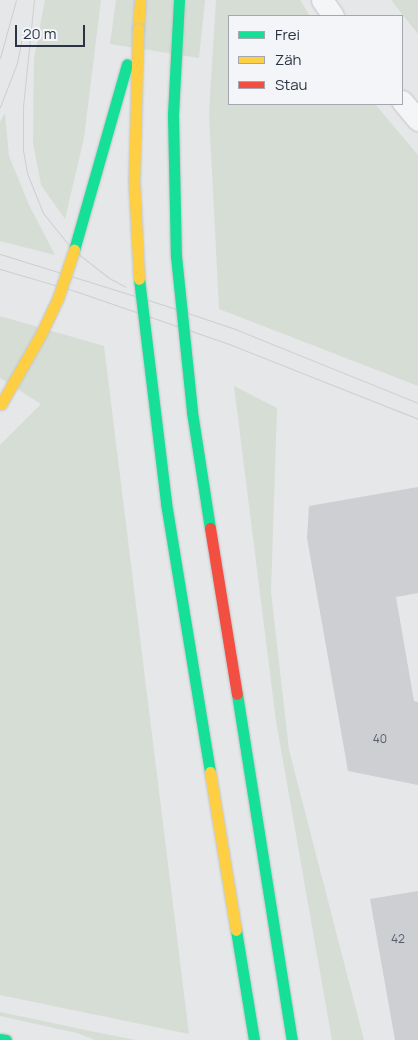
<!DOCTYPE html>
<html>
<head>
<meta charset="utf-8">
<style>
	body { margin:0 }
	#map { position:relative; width:418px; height:1040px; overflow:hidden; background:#e5e7e9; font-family:Manrope,sans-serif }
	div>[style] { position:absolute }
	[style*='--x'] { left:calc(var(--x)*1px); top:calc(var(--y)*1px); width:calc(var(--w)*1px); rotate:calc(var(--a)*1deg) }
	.green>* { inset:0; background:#d6ddd5 }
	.building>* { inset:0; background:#cdcfd2 }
	.roads { filter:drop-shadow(0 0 1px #c3c5c7) drop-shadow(0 0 1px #c3c5c7) }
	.street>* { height:21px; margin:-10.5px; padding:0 10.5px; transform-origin:10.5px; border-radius:10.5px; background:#f4f5f6 }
	.fast>* { height:11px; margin:-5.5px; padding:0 5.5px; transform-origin:5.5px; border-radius:5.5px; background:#16e098 }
	.slow>* { height:11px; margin:-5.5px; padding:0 5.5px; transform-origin:5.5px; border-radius:5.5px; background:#ffcf43 }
	.tram>* { height:1px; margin:-0.5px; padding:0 0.5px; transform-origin:0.5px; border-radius:0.5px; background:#cdcfd1 }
	.bridges { filter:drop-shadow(0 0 1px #c3c5c7) drop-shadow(0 0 1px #c3c5c7) }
	.fast-bridge>* { height:11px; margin:-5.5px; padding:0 5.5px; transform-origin:5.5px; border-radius:5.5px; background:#16e098 }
	.slow-bridge>* { height:11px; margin:-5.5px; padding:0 5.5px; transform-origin:5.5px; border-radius:5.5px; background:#ffcf43 }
	.jam-bridge>* { height:11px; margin:-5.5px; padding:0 5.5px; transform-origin:5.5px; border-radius:5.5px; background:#f24e42 }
	span { translate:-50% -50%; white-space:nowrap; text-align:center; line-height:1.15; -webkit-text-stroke:4px #f3f5f8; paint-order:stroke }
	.number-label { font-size:12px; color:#545c68 }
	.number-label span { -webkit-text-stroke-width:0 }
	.legend { position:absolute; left:228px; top:15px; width:175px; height:90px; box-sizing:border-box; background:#f3f5f8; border:1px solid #a3a8b0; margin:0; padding:6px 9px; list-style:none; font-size:15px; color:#2a3444 }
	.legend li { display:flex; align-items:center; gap:10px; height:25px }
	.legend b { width:25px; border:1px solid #a3a8b0 }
	.scale { position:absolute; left:15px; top:25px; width:70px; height:22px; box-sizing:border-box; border:2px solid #2a3444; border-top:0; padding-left:6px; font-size:15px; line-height:18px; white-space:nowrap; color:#2a3444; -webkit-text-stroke:4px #f3f5f8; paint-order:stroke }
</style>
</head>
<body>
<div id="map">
	<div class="green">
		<i style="clip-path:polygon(45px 0,101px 0,84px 138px,65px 219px,41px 185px,33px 143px,34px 59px)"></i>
		<i style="clip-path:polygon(116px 0,205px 0,199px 58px,110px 44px)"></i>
		<i style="clip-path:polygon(216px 0,300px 0,310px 16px,229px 16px,229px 104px,375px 104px,418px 155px,418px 386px,219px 309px,209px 113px)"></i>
		<i style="clip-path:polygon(391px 0,418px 0,418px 34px)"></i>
		<i style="clip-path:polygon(5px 113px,9px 156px,29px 205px,55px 255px,0 241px,0 122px)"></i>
		<i style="clip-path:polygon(0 316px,104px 346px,189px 1034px,0 995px,0 445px,41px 404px,0 378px)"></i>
		<i style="clip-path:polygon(234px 386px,277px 408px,271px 592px,289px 750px,364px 1040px,332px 1040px,276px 721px)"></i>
		<i style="clip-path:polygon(0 1012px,95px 1032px,136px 1040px,95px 1040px,77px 1033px,0 1016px)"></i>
	</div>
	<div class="building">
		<i style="clip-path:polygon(418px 487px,418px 593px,396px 597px,414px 701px,418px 702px,418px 785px,348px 771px,307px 538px,309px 506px)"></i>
		<i style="clip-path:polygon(418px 891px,418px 1040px,395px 1040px,370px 899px)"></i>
	</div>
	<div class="roads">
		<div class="street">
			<i style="--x:322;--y:0;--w:19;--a:55"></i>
			<i style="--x:402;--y:101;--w:25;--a:50"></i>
		</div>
		<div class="fast">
			<i style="--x:0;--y:1039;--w:6;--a:9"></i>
		</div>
		<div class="slow">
			<i style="--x:138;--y:29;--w:29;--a:-86"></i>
		</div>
	</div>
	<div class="tram">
		<i style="--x:34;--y:0;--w:107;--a:95.9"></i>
		<i style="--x:23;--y:106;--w:44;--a:90"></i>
		<i style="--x:23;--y:150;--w:23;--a:80"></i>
		<i style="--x:27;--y:173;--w:43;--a:68.2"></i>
		<i style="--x:43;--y:213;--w:46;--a:51.1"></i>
		<i style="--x:72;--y:249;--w:47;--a:38.1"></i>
		<i style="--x:109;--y:278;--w:19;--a:28"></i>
		<i style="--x:0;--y:58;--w:60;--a:-74.6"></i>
		<i style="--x:0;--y:107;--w:47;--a:-68.9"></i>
		<i style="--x:17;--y:63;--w:36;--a:-79"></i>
		<i style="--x:0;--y:254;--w:175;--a:17.3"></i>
		<i style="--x:167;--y:306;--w:72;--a:18.7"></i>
		<i style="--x:235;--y:329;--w:197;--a:22"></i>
		<i style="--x:0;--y:269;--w:78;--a:16.3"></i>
		<i style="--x:75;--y:291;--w:163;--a:19"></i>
		<i style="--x:229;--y:344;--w:203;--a:21.6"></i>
	</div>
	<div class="bridges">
		<div class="fast-bridge">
			<i style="--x:179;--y:0;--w:116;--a:93"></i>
			<i style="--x:173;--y:116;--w:140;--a:88.8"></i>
			<i style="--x:176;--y:256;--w:157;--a:84.1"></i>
			<i style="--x:192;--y:412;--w:117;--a:81.2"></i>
			<i style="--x:74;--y:250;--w:193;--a:-74.1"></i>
			<i style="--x:139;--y:279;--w:226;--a:83.1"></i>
			<i style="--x:166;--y:503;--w:273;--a:80.7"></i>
			<i style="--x:237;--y:694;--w:350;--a:81"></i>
			<i style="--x:236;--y:930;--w:111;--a:80.7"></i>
		</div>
		<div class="slow-bridge">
			<i style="--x:138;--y:29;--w:152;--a:91.5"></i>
			<i style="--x:134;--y:181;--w:98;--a:87.1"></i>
			<i style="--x:1;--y:404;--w:78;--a:-60.2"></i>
			<i style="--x:40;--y:336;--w:42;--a:-64.7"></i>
			<i style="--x:58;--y:298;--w:51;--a:-71.6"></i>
			<i style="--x:210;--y:772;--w:160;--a:80.7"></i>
		</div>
		<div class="jam-bridge">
			<i style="--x:210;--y:528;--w:168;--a:80.8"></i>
		</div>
	</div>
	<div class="number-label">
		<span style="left:380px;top:739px">40</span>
		<span style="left:398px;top:939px">42</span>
	</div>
	<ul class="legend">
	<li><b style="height:6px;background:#16e098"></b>Frei</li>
	<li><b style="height:6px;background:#ffcf43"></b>Zäh</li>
	<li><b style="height:6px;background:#f24e42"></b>Stau</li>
	</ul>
	<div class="scale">20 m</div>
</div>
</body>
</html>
